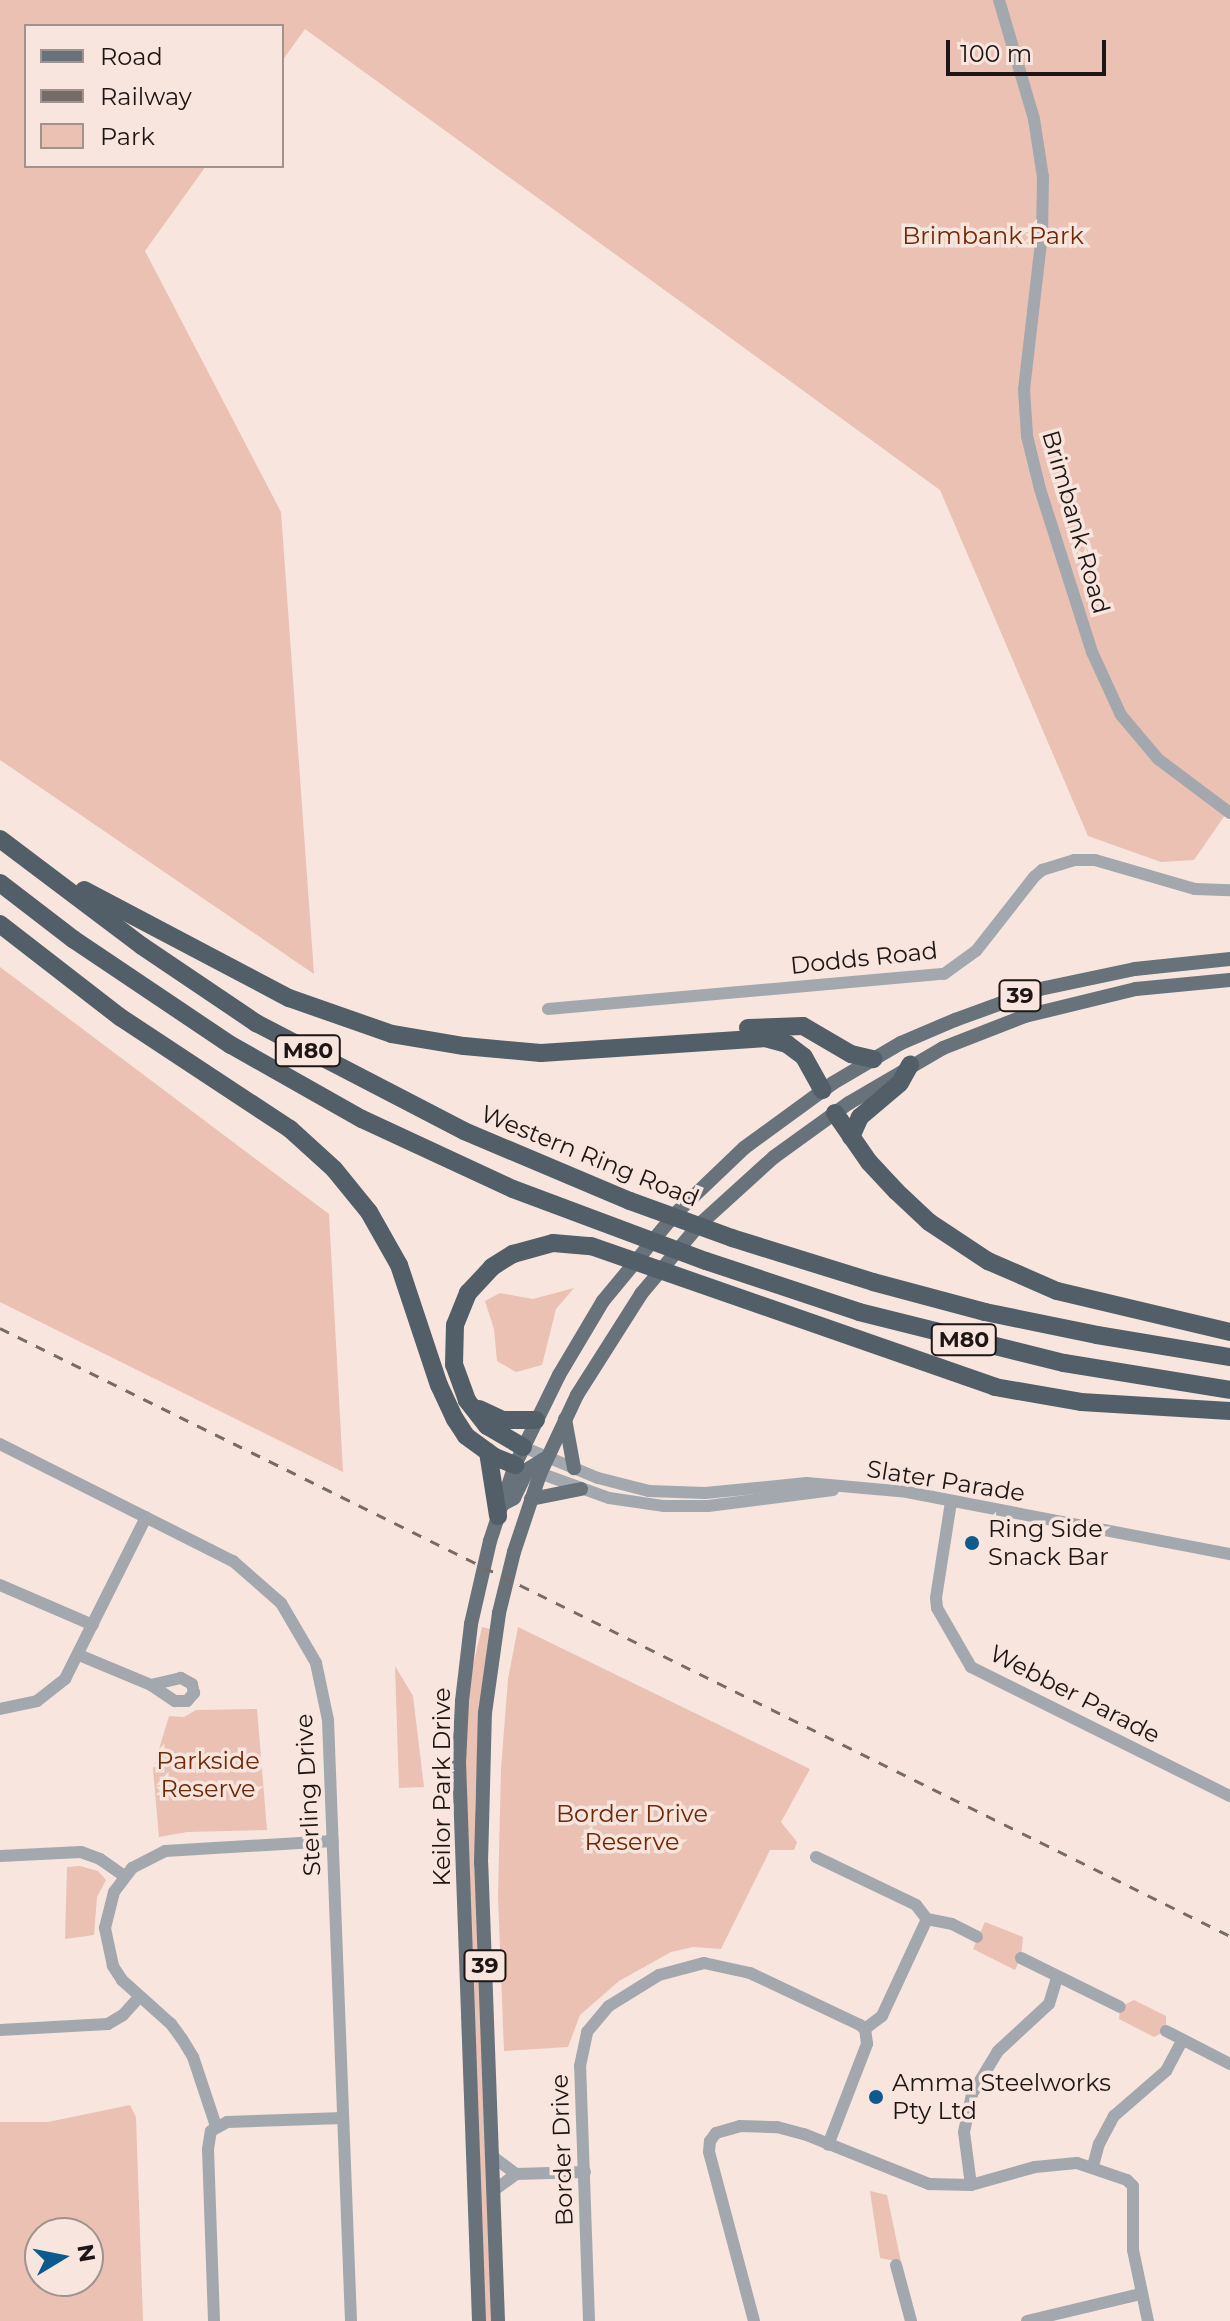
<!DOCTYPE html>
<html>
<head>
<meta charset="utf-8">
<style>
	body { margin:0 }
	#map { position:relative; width:1230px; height:2321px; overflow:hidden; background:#f8e5de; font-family:Montserrat,sans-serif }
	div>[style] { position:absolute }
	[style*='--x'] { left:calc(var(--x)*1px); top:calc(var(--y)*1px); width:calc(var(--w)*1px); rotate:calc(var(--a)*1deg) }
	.green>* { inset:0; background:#eac1b2 }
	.minor>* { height:12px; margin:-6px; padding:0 6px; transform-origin:6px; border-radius:6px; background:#a2a8ae }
	.major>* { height:14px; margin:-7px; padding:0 7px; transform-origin:7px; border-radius:7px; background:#67727b }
	.highway>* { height:18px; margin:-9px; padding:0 9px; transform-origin:9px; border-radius:9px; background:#525f69 }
	.rail>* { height:3px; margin-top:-1.5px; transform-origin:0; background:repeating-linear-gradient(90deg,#776b67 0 10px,transparent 0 20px) }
	.dots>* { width:22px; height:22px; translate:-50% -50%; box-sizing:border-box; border:4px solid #f8e5de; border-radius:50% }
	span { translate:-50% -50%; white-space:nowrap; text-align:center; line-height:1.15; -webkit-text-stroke:7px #f8e5de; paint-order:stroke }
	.shield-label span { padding:2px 6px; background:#f8e5de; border:2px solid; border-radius:6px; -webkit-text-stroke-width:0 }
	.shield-label { font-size:22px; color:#1d1614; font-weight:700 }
	.park-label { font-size:24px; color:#722805 }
	.street-label { font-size:24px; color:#1d1614 }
	.poi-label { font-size:24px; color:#1d1614 }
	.left { translate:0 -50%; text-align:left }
	.legend { position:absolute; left:24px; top:24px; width:260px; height:144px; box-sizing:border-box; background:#f8e5de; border:2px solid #a0928d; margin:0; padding:10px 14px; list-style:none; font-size:24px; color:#1d1614 }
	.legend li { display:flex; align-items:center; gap:16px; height:40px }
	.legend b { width:40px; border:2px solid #a0928d }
	.north { position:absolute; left:24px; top:2217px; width:80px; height:80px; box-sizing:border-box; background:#f8e5de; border:2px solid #a0928d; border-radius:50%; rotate:80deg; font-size:22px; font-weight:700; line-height:32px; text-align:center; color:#1d1614 }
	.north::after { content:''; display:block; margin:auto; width:28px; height:36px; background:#0d5a8d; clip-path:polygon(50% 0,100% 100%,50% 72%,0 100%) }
	.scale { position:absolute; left:946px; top:40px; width:160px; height:36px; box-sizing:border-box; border:4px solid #1d1614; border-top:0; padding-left:10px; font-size:24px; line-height:28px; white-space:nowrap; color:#1d1614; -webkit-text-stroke:6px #f8e5de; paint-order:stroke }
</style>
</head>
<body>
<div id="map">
	<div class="green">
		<i style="clip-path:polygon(0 0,1230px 0,1230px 808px,1194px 860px,1161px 862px,1088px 836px,940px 490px,305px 29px,282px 61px,282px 26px,26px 26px,26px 166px,206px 166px,145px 251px,281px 512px,314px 974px,0 760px)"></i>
		<i style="clip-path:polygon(0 967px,329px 1214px,343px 1472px,0 1302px)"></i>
		<i style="clip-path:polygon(574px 1288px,556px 1309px,542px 1365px,516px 1372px,497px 1361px,494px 1329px,485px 1301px,500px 1293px,533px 1299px)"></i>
		<i style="clip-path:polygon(482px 1627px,490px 1629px,480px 1709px,475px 1805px,492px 2321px,485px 2321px,465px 1765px,470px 1679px)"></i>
		<i style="clip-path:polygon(518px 1627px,810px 1769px,781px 1822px,797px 1842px,794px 1850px,770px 1850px,721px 1949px,693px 1947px,671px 1952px,619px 1981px,580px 2015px,568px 2047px,504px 2051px,498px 1896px,501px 1769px,508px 1679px)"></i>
		<i style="clip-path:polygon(395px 1666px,413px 1696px,424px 1787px,399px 1788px)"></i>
		<i style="clip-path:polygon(257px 1709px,267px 1830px,187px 1832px,159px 1837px,153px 1769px,169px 1716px,184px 1717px,196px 1710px)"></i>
		<i style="clip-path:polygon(80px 1866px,98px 1871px,106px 1880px,97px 1897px,94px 1935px,65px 1939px,67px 1867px)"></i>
		<i style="clip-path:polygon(985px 1922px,1023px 1937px,1021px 1958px,1015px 1970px,973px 1949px)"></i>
		<i style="clip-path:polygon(1134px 2000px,1166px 2016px,1166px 2031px,1154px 2037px,1119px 2019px,1120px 2007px)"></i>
		<i style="clip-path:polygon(evenodd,130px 2105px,136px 2117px,143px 2321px,0 2321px,0 2122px,48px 2122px,130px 2105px,40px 2233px,88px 2233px,88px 2281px,40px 2281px,40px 2233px)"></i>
		<i style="clip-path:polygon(870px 2191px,887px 2195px,901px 2262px,880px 2258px)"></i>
	</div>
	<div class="minor">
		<i style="--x:999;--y:0;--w:124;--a:73.6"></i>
		<i style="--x:1034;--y:119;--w:59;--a:81.2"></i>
		<i style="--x:1043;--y:177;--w:57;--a:91"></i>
		<i style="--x:1042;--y:234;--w:156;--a:96.6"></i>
		<i style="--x:1024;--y:389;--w:47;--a:86.3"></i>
		<i style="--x:1027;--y:436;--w:55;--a:76.2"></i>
		<i style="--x:1040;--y:489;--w:171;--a:72.3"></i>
		<i style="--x:1092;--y:652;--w:69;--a:65.3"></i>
		<i style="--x:1121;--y:715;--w:57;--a:49.9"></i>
		<i style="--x:1158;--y:759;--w:90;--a:36.9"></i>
		<i style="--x:548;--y:1009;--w:398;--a:-5.1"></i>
		<i style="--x:944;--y:974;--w:39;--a:-36"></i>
		<i style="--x:976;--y:951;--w:94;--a:-51.9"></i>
		<i style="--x:1034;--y:877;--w:11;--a:-41"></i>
		<i style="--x:1042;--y:870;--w:34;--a:-17"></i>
		<i style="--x:1074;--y:860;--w:21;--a:0"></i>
		<i style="--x:1095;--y:860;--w:104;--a:16.2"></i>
		<i style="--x:1195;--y:889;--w:35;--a:2"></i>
		<i style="--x:0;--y:1444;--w:261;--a:26.7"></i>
		<i style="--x:233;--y:1561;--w:64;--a:41.2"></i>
		<i style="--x:281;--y:1603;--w:69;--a:59.7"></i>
		<i style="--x:316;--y:1663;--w:58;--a:78.1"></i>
		<i style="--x:328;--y:1720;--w:601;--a:87.81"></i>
		<i style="--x:523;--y:1447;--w:81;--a:22.5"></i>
		<i style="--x:598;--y:1478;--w:53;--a:14.3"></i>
		<i style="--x:649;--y:1491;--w:56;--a:2"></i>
		<i style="--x:705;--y:1493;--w:102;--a:-5.6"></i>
		<i style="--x:807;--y:1483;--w:100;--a:5.1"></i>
		<i style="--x:907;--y:1492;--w:329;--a:10.9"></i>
		<i style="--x:534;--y:1471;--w:80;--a:19.8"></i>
		<i style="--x:609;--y:1498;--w:56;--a:8.3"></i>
		<i style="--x:664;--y:1506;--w:44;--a:0"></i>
		<i style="--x:708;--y:1506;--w:126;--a:-7.3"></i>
		<i style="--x:951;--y:1502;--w:97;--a:98.9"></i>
		<i style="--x:936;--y:1598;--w:10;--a:84"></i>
		<i style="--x:937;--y:1608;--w:68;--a:60"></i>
		<i style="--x:971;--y:1667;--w:289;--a:26.5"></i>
		<i style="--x:0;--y:1585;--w:101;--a:23.3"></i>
		<i style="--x:79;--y:1655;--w:78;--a:22.6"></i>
		<i style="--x:151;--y:1685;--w:29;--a:34"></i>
		<i style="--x:175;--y:1701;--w:12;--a:0"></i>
		<i style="--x:187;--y:1701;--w:11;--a:-49"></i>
		<i style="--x:194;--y:1693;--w:9;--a:-103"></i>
		<i style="--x:192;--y:1684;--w:13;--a:-151"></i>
		<i style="--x:181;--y:1678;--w:31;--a:167"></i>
		<i style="--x:0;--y:1709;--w:38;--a:-12"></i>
		<i style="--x:37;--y:1701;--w:36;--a:-38"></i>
		<i style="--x:65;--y:1679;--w:181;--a:-63.4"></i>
		<i style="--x:0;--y:1856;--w:81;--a:-2.8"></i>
		<i style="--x:81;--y:1852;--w:20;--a:20"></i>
		<i style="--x:100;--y:1859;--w:28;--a:35"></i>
		<i style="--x:816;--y:1857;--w:111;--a:25.6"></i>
		<i style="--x:916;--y:1905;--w:18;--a:52"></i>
		<i style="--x:927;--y:1919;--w:107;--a:114.9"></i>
		<i style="--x:882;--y:2016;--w:21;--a:143"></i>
		<i style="--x:927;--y:1919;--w:25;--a:11"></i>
		<i style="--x:952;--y:1924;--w:28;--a:27"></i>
		<i style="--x:1021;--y:1958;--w:110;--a:26.3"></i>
		<i style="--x:0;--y:2030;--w:108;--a:-3.2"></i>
		<i style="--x:108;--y:2024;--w:17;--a:-31"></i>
		<i style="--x:123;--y:2015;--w:24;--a:-48"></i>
		<i style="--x:1166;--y:2031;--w:72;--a:27.3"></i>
		<i style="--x:216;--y:2126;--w:73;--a:-108.4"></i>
		<i style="--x:193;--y:2057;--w:21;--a:-121"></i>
		<i style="--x:182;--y:2039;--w:19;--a:-126"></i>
		<i style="--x:171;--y:2024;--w:66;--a:-138.1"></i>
		<i style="--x:122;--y:1980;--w:17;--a:-123"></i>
		<i style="--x:113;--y:1966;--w:39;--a:-102"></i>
		<i style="--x:105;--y:1928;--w:37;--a:-76"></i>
		<i style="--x:114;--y:1892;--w:30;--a:-53"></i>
		<i style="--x:132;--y:1868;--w:37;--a:-27"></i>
		<i style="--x:165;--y:1851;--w:168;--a:-3.4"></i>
		<i style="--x:492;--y:2156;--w:30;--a:37"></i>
		<i style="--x:1093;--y:2166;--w:23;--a:-75"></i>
		<i style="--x:1099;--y:2144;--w:32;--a:-62"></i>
		<i style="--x:1114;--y:2116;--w:69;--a:-40.9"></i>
		<i style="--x:1166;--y:2071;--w:34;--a:-62"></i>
		<i style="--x:971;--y:2185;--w:53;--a:-97.5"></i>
		<i style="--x:964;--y:2132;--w:39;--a:-78"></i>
		<i style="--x:972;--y:2094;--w:50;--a:-58.8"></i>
		<i style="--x:998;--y:2051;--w:69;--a:-42.7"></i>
		<i style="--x:1049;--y:2004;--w:27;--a:-73"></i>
		<i style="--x:493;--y:2191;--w:29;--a:-36"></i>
		<i style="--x:516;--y:2174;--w:69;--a:-1.7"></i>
		<i style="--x:896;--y:2265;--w:58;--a:75"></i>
		<i style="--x:214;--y:2321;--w:172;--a:-92"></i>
		<i style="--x:208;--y:2149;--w:18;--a:-81"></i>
		<i style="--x:211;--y:2131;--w:18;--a:-29"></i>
		<i style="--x:227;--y:2122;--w:116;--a:-2"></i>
		<i style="--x:589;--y:2321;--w:255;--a:-92"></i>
		<i style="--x:580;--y:2066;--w:35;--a:-78"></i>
		<i style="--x:587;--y:2032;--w:34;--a:-50"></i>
		<i style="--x:609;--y:2006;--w:59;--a:-31.8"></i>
		<i style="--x:659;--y:1975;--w:47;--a:-14.9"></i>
		<i style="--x:704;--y:1963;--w:47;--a:12.3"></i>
		<i style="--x:750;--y:1973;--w:122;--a:25.3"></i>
		<i style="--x:860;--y:2025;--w:6;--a:39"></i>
		<i style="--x:865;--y:2029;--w:15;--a:82"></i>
		<i style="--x:867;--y:2044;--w:108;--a:111.1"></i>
		<i style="--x:754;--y:2321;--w:175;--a:-104.9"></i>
		<i style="--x:709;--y:2152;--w:11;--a:-85"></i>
		<i style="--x:710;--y:2141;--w:10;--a:-53"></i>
		<i style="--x:716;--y:2133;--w:25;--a:-16"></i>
		<i style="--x:740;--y:2126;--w:37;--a:2"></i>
		<i style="--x:777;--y:2127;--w:28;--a:15"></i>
		<i style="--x:804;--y:2134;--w:135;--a:21.8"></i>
		<i style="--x:929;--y:2184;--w:42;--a:1.4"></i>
		<i style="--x:971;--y:2185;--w:66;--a:-15.7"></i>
		<i style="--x:1035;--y:2167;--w:42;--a:-5.4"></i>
		<i style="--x:1077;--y:2163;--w:53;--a:18.8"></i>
		<i style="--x:1127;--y:2180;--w:8;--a:45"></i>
		<i style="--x:1133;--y:2186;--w:64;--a:90"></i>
		<i style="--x:1133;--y:2250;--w:73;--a:78.1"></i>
		<i style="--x:1027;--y:2321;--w:116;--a:-13.4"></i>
	</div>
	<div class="major">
		<i style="--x:565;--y:1419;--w:50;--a:79.6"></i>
		<i style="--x:531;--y:1499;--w:51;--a:-11.3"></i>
		<i style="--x:501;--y:1505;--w:15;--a:-28"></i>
		<i style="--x:514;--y:1498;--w:32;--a:-64"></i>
		<i style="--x:528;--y:1469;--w:22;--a:-32"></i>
		<i style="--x:479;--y:2321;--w:558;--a:-92.05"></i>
		<i style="--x:459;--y:1763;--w:62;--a:-87.2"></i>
		<i style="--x:462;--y:1701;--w:78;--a:-83.3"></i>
		<i style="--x:471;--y:1624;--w:85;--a:-77.1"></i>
		<i style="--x:490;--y:1541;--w:80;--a:-71.8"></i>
		<i style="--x:515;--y:1465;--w:100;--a:-63.9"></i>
		<i style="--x:559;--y:1375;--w:86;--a:-59.3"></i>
		<i style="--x:603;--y:1301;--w:113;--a:-50.4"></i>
		<i style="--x:675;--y:1214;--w:95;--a:-43.7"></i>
		<i style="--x:744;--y:1148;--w:110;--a:-36.1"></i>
		<i style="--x:833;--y:1083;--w:79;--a:-30.5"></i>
		<i style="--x:901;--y:1043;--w:59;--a:-23.1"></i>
		<i style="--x:955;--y:1020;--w:90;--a:-20"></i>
		<i style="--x:1040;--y:989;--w:97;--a:-11.9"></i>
		<i style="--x:1135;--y:969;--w:96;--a:-6"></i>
		<i style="--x:498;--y:2321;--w:458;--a:-92.1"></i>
		<i style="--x:481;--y:1863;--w:150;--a:-88.5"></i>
		<i style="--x:485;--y:1713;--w:101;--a:-82"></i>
		<i style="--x:499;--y:1613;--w:63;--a:-76.2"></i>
		<i style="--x:514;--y:1552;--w:82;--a:-71.6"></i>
		<i style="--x:540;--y:1474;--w:87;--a:-64.9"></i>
		<i style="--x:577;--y:1395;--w:120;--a:-57.6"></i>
		<i style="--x:641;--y:1294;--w:90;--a:-50"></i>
		<i style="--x:699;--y:1225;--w:101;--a:-42.2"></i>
		<i style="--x:774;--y:1157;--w:92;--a:-35.8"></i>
		<i style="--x:849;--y:1103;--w:109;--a:-30.3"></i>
		<i style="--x:943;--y:1048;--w:88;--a:-21.3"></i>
		<i style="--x:1025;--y:1016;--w:114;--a:-13.7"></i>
		<i style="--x:1136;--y:989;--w:94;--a:-5.5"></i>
	</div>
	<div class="highway">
		<i style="--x:0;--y:839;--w:178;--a:37"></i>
		<i style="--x:142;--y:946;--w:138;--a:34"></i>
		<i style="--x:256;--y:1023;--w:234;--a:27.4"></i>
		<i style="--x:464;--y:1131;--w:180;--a:22.9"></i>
		<i style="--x:630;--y:1201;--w:109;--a:19.9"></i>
		<i style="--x:732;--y:1238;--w:148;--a:17.3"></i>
		<i style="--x:873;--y:1282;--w:116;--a:15"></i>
		<i style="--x:985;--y:1312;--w:114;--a:11.6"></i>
		<i style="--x:1097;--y:1335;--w:135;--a:9.4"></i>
		<i style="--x:0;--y:883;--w:92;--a:37.5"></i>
		<i style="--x:73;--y:939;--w:190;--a:33.9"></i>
		<i style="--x:231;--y:1045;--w:150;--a:29.5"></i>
		<i style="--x:362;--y:1119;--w:166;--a:24.9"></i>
		<i style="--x:513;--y:1189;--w:206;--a:20.5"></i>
		<i style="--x:706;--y:1261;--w:161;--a:18.4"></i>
		<i style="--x:859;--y:1312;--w:211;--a:14"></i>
		<i style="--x:1064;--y:1363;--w:168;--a:9.2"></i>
		<i style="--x:84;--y:890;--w:232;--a:27.8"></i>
		<i style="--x:289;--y:998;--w:109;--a:19.3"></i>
		<i style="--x:392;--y:1034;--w:73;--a:9.5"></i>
		<i style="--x:464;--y:1046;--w:77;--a:5.2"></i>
		<i style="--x:541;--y:1053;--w:225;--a:-3.8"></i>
		<i style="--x:765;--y:1038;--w:23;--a:15"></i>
		<i style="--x:787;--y:1044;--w:21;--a:37"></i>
		<i style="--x:804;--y:1057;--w:38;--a:61"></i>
		<i style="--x:0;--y:924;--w:152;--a:37.8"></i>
		<i style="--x:120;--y:1017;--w:204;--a:33.4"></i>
		<i style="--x:290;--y:1129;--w:59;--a:42.3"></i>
		<i style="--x:334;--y:1169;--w:55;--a:50.9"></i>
		<i style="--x:369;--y:1212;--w:61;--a:60.5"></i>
		<i style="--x:399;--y:1265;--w:126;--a:71.6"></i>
		<i style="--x:439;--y:1385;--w:38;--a:65"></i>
		<i style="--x:455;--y:1419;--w:20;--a:57"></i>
		<i style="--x:466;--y:1436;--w:36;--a:36"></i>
		<i style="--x:495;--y:1457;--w:22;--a:22"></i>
		<i style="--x:748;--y:1028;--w:55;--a:-2.1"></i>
		<i style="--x:803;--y:1026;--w:56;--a:30.3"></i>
		<i style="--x:851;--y:1054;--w:23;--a:13"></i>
		<i style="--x:835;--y:1113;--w:60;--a:55.2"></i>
		<i style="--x:869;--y:1162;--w:40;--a:47"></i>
		<i style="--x:896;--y:1191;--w:45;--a:43.2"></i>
		<i style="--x:929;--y:1222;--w:71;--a:33.5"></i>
		<i style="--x:988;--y:1261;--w:75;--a:23.5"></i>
		<i style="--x:1057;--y:1291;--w:178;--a:13.3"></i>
		<i style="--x:851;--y:1137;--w:22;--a:-66"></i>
		<i style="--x:860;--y:1117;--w:52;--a:-40.4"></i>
		<i style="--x:900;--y:1083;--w:21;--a:-61"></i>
		<i style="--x:479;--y:1409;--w:26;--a:25"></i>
		<i style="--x:503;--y:1420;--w:33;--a:0"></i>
		<i style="--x:523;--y:1447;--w:42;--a:-149.7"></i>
		<i style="--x:487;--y:1426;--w:33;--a:-128"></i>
		<i style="--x:467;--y:1400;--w:37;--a:-110"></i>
		<i style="--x:454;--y:1365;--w:40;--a:-88.6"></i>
		<i style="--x:455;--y:1325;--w:35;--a:-68"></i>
		<i style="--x:468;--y:1293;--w:35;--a:-47"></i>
		<i style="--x:492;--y:1267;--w:25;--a:-32"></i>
		<i style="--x:513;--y:1254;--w:41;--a:-15.4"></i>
		<i style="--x:553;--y:1243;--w:38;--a:5"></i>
		<i style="--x:591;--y:1246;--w:428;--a:19.2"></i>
		<i style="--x:995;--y:1387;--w:87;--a:9.9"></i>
		<i style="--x:1081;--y:1402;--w:149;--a:3.5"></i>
		<i style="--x:488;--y:1452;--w:65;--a:81.1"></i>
	</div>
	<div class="rail">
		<i style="--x:0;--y:1328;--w:1372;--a:26.3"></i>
	</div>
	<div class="dots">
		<i style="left:972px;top:1543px;background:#0d5a8d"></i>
		<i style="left:876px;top:2097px;background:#0d5a8d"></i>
	</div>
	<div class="shield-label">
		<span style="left:1020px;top:996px">39</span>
		<span style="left:308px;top:1051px">M80</span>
		<span style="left:964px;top:1340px">M80</span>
		<span style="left:485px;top:1966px">39</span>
	</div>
	<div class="park-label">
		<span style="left:993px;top:236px">Brimbank Park</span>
		<span style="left:208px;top:1775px">Parkside<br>Reserve</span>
		<span style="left:632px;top:1828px">Border Drive<br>Reserve</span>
	</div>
	<div class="street-label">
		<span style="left:1076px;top:522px;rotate:74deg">Brimbank Road</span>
		<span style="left:864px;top:958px;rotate:-6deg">Dodds Road</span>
		<span style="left:590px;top:1156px;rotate:22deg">Western Ring Road</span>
		<span style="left:946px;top:1481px;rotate:9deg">Slater Parade</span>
		<span style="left:1075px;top:1694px;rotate:27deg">Webber Parade</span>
		<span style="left:442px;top:1787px;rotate:-90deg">Keilor Park Drive</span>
		<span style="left:308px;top:1795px;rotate:-93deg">Sterling Drive</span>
		<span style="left:562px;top:2150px;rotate:-92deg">Border Drive</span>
	</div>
	<div class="poi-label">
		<span class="left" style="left:988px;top:1543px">Ring Side<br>Snack Bar</span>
		<span class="left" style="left:892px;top:2097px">Amma Steelworks<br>Pty Ltd</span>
	</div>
	<ul class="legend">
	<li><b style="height:10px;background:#67727b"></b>Road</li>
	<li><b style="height:10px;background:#776b67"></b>Railway</li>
	<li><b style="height:22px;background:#eac1b2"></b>Park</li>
	</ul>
	<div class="north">N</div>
	<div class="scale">100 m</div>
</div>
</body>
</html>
